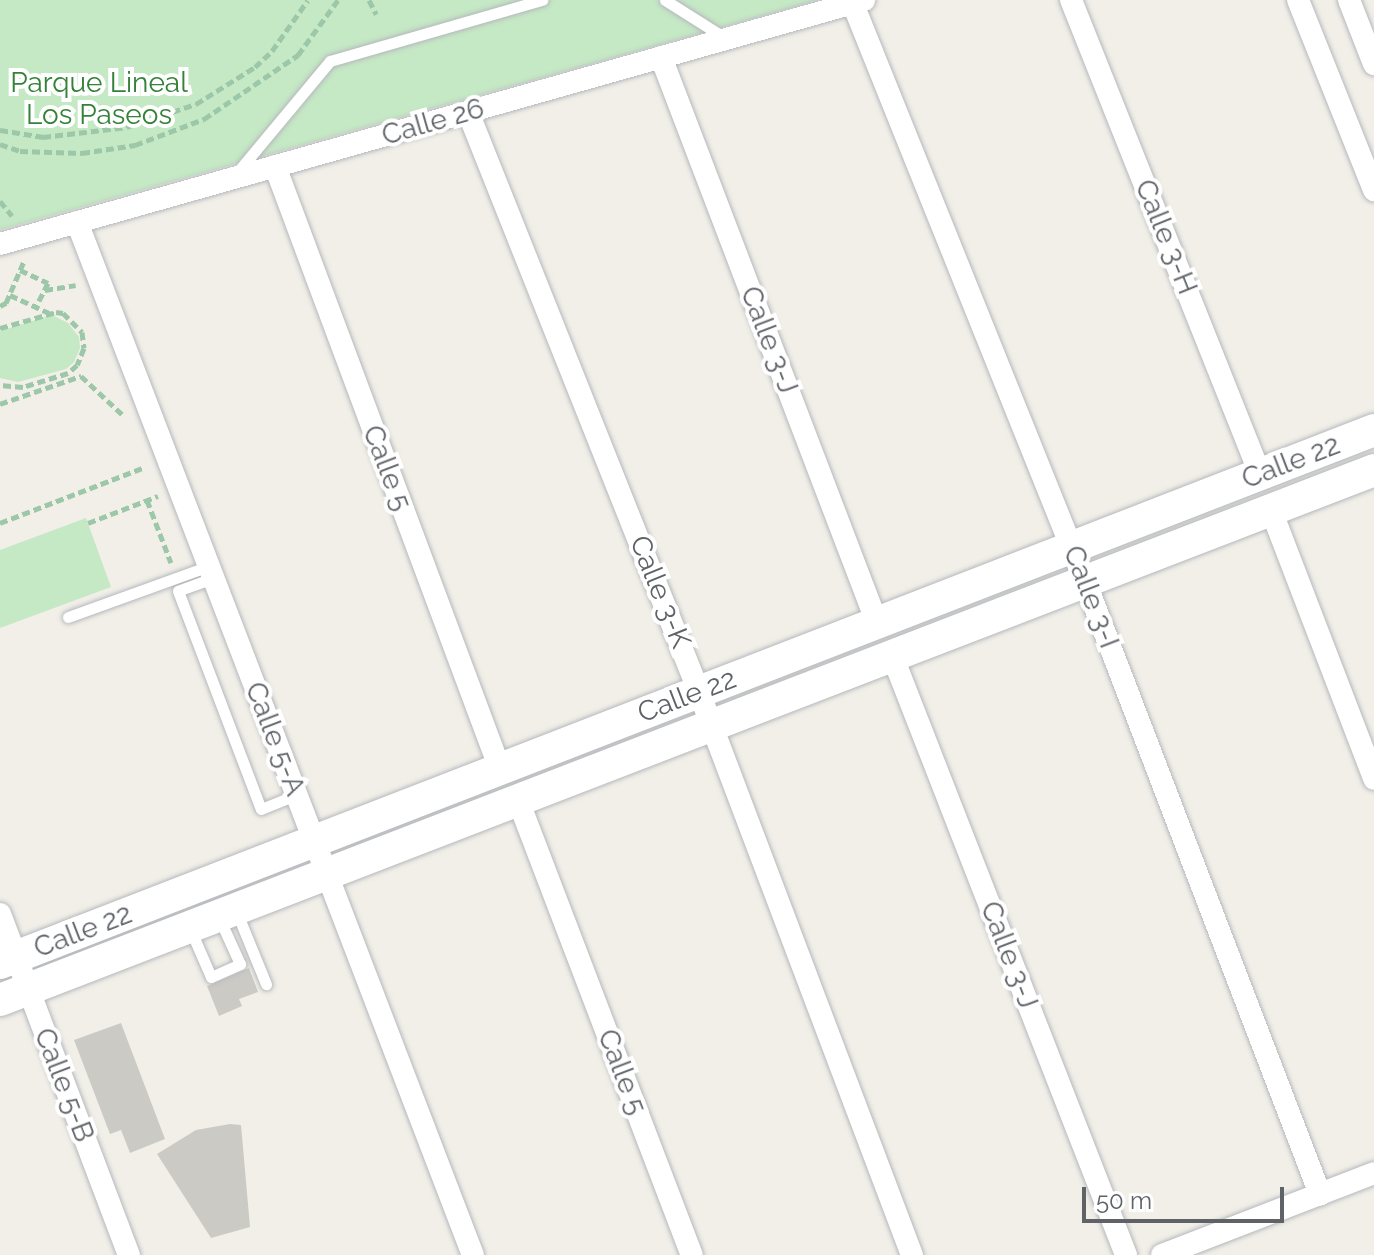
<!DOCTYPE html>
<html>
<head>
<meta charset="utf-8">
<style>
	body { margin:0 }
	#map { position:relative; width:1374px; height:1255px; overflow:hidden; background:#f1efe8; font-family:Raleway,sans-serif }
	div>[style] { position:absolute }
	[style*='--x'] { left:calc(var(--x)*1px); top:calc(var(--y)*1px); width:calc(var(--w)*1px); rotate:calc(var(--a)*1deg) }
	.green>* { inset:0; background:#c5e8c5 }
	.building>* { inset:0; background:#cccac5 }
	.path>* { height:5px; margin-top:-2.5px; transform-origin:0; background:repeating-linear-gradient(90deg,#9cc7a9 0 8px,transparent 0 12px) }
	.roads { filter:drop-shadow(0 0 2px #b5b8bc) drop-shadow(0 0 2px #b5b8bc) }
	.lane>* { height:11px; margin:-5.5px; padding:0 5.5px; transform-origin:5.5px; border-radius:5.5px; background:#fff }
	.street>* { height:22px; margin:-11px; padding:0 11px; transform-origin:11px; border-radius:11px; background:#fff }
	.secondary>* { height:32px; margin:-16px; padding:0 16px; transform-origin:16px; border-radius:16px; background:#fff }
	span { translate:-50% -50%; white-space:nowrap; text-align:center; line-height:1.15; -webkit-text-stroke:8px #fff; paint-order:stroke }
	.park-label { font-size:28px; color:#348238 }
	.street-label { font-size:28px; color:#5f6368 }
	.scale { position:absolute; left:1082px; top:1187px; width:202px; height:36px; box-sizing:border-box; border:4px solid #5f6368; border-top:0; padding-left:10px; font-size:24px; line-height:28px; white-space:nowrap; color:#5f6368; -webkit-text-stroke:6px #fff; paint-order:stroke }
</style>
</head>
<body>
<div id="map">
	<div class="green">
		<i style="clip-path:polygon(0 0,818px 0,0 230px)"></i>
		<i style="clip-path:polygon(52px 315px,68px 323px,79px 337px,80px 348px,74px 362px,66px 369px,18px 382px,0 378px,0 331px)"></i>
		<i style="clip-path:polygon(86px 518px,111px 587px,0 628px,0 550px)"></i>
	</div>
	<div class="building">
		<i style="clip-path:polygon(249px 968px,258px 992px,239px 999px,242px 1006px,219px 1016px,207px 986px)"></i>
		<i style="clip-path:polygon(121px 1023px,165px 1139px,130px 1153px,121px 1130px,110px 1134px,74px 1040px)"></i>
		<i style="clip-path:polygon(230px 1124px,241px 1125px,250px 1227px,211px 1238px,157px 1154px,196px 1130px)"></i>
	</div>
	<div class="path">
		<i style="--x:369;--y:0;--w:16;--a:63"></i>
		<i style="--x:0;--y:130;--w:44;--a:9.2"></i>
		<i style="--x:43;--y:137;--w:85;--a:-6.8"></i>
		<i style="--x:127;--y:127;--w:73;--a:-18.4"></i>
		<i style="--x:196;--y:104;--w:70;--a:-32.1"></i>
		<i style="--x:255;--y:67;--w:23;--a:-43"></i>
		<i style="--x:272;--y:51;--w:62;--a:-54.8"></i>
		<i style="--x:0;--y:144;--w:21;--a:19"></i>
		<i style="--x:20;--y:151;--w:62;--a:1.8"></i>
		<i style="--x:82;--y:153;--w:54;--a:-8.6"></i>
		<i style="--x:135;--y:145;--w:74;--a:-20.6"></i>
		<i style="--x:204;--y:119;--w:114;--a:-34.2"></i>
		<i style="--x:298;--y:55;--w:68;--a:-54"></i>
		<i style="--x:0;--y:201;--w:19;--a:51"></i>
		<i style="--x:20;--y:270;--w:31;--a:25"></i>
		<i style="--x:48;--y:283;--w:27;--a:117"></i>
		<i style="--x:45;--y:290;--w:31;--a:-9"></i>
		<i style="--x:10;--y:295;--w:43;--a:24.8"></i>
		<i style="--x:0;--y:306;--w:7;--a:-27"></i>
		<i style="--x:6;--y:303;--w:46;--a:-66.8"></i>
		<i style="--x:0;--y:328;--w:58;--a:-15.9"></i>
		<i style="--x:56;--y:312;--w:7;--a:8"></i>
		<i style="--x:63;--y:313;--w:27;--a:45"></i>
		<i style="--x:82;--y:332;--w:16;--a:83"></i>
		<i style="--x:84;--y:348;--w:18;--a:112"></i>
		<i style="--x:77;--y:365;--w:12;--a:138"></i>
		<i style="--x:68;--y:373;--w:47;--a:162.7"></i>
		<i style="--x:23;--y:387;--w:23;--a:-175"></i>
		<i style="--x:0;--y:404;--w:86;--a:-19.1"></i>
		<i style="--x:81;--y:376;--w:60;--a:43"></i>
		<i style="--x:147;--y:500;--w:67;--a:69.1"></i>
		<i style="--x:0;--y:523;--w:155;--a:-21.1"></i>
		<i style="--x:88;--y:523;--w:75;--a:-21.1"></i>
	</div>
	<div class="roads">
		<div class="lane">
			<i style="--x:665;--y:0;--w:71;--a:32.3"></i>
			<i style="--x:235;--y:175;--w:148;--a:-50.2"></i>
			<i style="--x:330;--y:61;--w:221;--a:-16.1"></i>
			<i style="--x:213;--y:578;--w:37;--a:160"></i>
			<i style="--x:178;--y:591;--w:233;--a:69.2"></i>
			<i style="--x:261;--y:809;--w:38;--a:-22"></i>
			<i style="--x:68;--y:617;--w:150;--a:-19.9"></i>
			<i style="--x:237;--y:913;--w:77;--a:67.8"></i>
			<i style="--x:191;--y:931;--w:50;--a:66.5"></i>
			<i style="--x:211;--y:977;--w:32;--a:-24"></i>
			<i style="--x:240;--y:964;--w:48;--a:-114.4"></i>
		</div>
		<div class="street">
			<i style="--x:1071;--y:0;--w:510;--a:68.26"></i>
			<i style="--x:1298;--y:0;--w:205;--a:68.2"></i>
			<i style="--x:1349;--y:0;--w:69;--a:68.7"></i>
			<i style="--x:853;--y:4;--w:622;--a:68.1"></i>
			<i style="--x:1085;--y:581;--w:657;--a:69.03"></i>
			<i style="--x:661;--y:57;--w:606;--a:69.11"></i>
			<i style="--x:468;--y:112;--w:624;--a:68.28"></i>
			<i style="--x:699;--y:692;--w:602;--a:69.28"></i>
			<i style="--x:275;--y:166;--w:644;--a:69.54"></i>
			<i style="--x:77;--y:222;--w:1106;--a:69.03"></i>
			<i style="--x:0;--y:244;--w:898;--a:-15.77"></i>
			<i style="--x:1271;--y:510;--w:288;--a:69"></i>
			<i style="--x:892;--y:655;--w:644;--a:68.69"></i>
			<i style="--x:518;--y:800;--w:487;--a:69.1"></i>
			<i style="--x:0;--y:914;--w:365;--a:69.3"></i>
			<i style="--x:1162;--y:1255;--w:227;--a:-21.1"></i>
		</div>
		<div class="secondary">
			<i style="--x:0;--y:963;--w:1474;--a:-21.2"></i>
			<i style="--x:0;--y:1000;--w:1473;--a:-21.09"></i>
		</div>
	</div>
	<div class="park-label">
		<span style="left:99px;top:99px">Parque Lineal<br>Los Paseos</span>
	</div>
	<div class="street-label">
		<span style="left:433px;top:122px;rotate:-16deg">Calle 26</span>
		<span style="left:1166px;top:237px;rotate:68deg">Calle 3-H</span>
		<span style="left:769px;top:340px;rotate:69deg">Calle 3-J</span>
		<span style="left:1291px;top:462px;rotate:-21deg">Calle 22</span>
		<span style="left:387px;top:468px;rotate:69deg">Calle 5</span>
		<span style="left:660px;top:592px;rotate:68deg">Calle 3-K</span>
		<span style="left:1091px;top:597px;rotate:69deg">Calle 3-I</span>
		<span style="left:687px;top:696px;rotate:-21deg">Calle 22</span>
		<span style="left:275px;top:739px;rotate:69deg">Calle 5-A</span>
		<span style="left:83px;top:931px;rotate:-21deg">Calle 22</span>
		<span style="left:1009px;top:955px;rotate:69deg">Calle 3-J</span>
		<span style="left:622px;top:1072px;rotate:69deg">Calle 5</span>
		<span style="left:64px;top:1085px;rotate:69deg">Calle 5-B</span>
	</div>
	<div class="scale">50 m</div>
</div>
</body>
</html>
